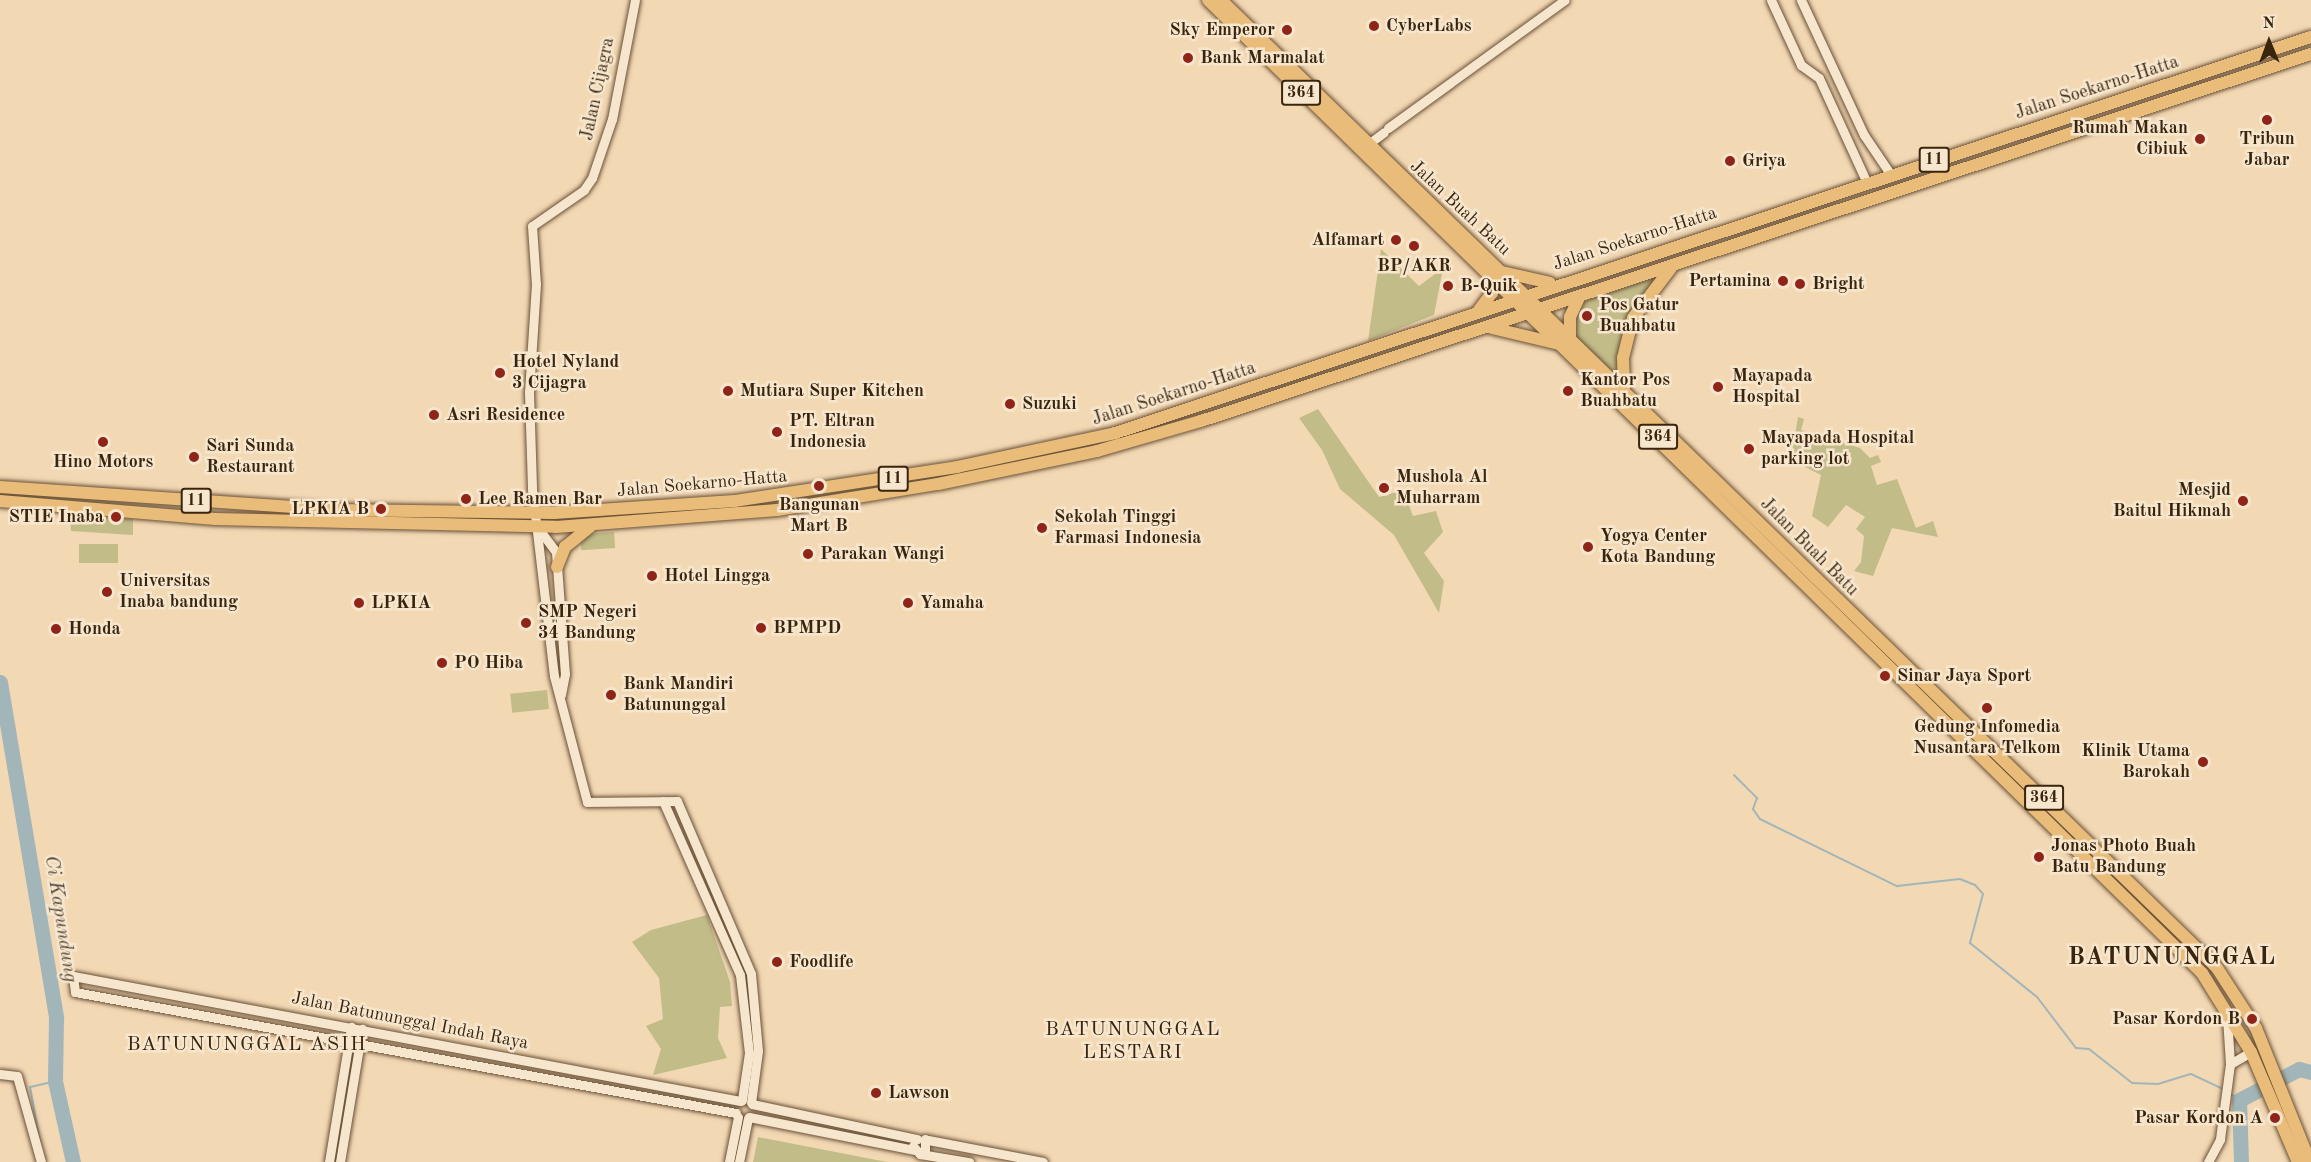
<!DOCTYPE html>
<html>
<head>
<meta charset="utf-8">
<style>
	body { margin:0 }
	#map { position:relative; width:2311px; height:1162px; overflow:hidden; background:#f3d8b4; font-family:"Old Standard TT",serif }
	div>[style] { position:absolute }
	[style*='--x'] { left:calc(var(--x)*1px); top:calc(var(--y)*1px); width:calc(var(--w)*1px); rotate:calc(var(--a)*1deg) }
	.green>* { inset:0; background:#c2bc89; transform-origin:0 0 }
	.stream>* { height:2px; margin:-1px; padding:0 1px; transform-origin:1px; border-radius:1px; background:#a2b6b9 }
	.river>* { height:15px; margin:-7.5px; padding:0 7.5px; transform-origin:7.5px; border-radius:7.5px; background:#a2b6b9 }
	.roads { filter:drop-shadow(0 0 2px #695137) drop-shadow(0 0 2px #695137) }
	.tertiary>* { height:9px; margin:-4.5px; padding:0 4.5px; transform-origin:4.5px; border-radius:4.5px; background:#f7e6ce }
	.primary>* { height:12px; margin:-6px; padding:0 6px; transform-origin:6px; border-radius:6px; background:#eabc7a }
	.trunk>* { height:12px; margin:-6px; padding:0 6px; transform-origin:6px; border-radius:6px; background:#eabc7a }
	.dots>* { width:16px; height:16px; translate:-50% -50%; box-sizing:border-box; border:3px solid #f7e6ce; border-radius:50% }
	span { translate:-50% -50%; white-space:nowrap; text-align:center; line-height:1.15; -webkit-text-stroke:5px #f7e6ce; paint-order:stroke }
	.shield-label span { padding:2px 4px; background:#f7e6ce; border:2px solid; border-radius:4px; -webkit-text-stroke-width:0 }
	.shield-label { font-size:16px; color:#3b240d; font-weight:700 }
	.poi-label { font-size:18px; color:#3b240d; font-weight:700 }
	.left { translate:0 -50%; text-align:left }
	.right { translate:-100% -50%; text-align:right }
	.street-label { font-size:18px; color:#3b240d }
	.water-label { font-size:20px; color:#554838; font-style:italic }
	.neighbourhood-label { font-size:20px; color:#3b240d; letter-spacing:1.5px }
	.district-label { font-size:24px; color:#3b240d; font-weight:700; letter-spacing:1.5px }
	.north { position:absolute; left:2239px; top:12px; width:60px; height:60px; -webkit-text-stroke:4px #f7e6ce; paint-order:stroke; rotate:359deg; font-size:16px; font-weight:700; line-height:24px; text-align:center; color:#3b240d }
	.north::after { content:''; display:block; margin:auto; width:21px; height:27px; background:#3b240d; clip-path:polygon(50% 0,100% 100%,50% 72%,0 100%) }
</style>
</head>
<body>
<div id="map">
	<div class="green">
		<i style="clip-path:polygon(1381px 249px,1419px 286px,1443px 268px,1434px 315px,1368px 341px)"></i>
		<i style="clip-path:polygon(1669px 268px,1645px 295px,1621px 386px,1571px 336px,1572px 322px,1585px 297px)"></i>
		<i style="clip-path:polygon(1318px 409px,1379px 497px,1403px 490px,1413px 516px,1436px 511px,1443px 532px,1424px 553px,1444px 581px,1439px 613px,1394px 535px,1340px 489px,1322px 450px,1299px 418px)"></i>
		<i style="clip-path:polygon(1798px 417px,1804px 419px,1801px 430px,1860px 448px,1870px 458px,1878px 455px,1881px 462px,1871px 466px,1877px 485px,1897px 479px,1916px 528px,1933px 521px,1938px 537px,1892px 528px,1873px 576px,1854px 571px,1861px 562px,1864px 536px,1856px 529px,1865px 517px,1846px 505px,1828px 527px,1812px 516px,1821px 475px,1791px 460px)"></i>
		<i style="clip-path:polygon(70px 512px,133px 519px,133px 535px,71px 531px)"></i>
		<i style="left:614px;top:532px;width:16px;height:34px;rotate:86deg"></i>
		<i style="left:79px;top:544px;width:39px;height:19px"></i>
		<i style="left:547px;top:690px;width:19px;height:37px;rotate:84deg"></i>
		<i style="clip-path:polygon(707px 915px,730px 982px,732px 1006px,720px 1007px,718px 1038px,727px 1058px,653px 1075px,661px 1049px,646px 1026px,663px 1019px,659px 978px,632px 942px,651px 930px)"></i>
		<i style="clip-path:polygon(758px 1137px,887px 1162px,753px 1162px)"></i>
	</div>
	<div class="stream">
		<i style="--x:1734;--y:775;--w:33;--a:45"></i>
		<i style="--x:1757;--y:798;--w:12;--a:110"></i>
		<i style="--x:1753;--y:809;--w:12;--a:55"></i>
		<i style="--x:1760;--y:819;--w:153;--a:26.1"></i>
		<i style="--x:1897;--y:886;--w:63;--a:-6.3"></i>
		<i style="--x:1960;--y:879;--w:16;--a:22"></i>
		<i style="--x:1975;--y:885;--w:12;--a:48"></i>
		<i style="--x:1983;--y:894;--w:51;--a:104.9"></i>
		<i style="--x:1970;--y:943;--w:86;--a:38.9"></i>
		<i style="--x:2037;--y:997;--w:64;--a:52.6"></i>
		<i style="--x:2076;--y:1048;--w:13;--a:4"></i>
		<i style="--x:2089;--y:1049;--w:55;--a:38.3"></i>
		<i style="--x:2132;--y:1083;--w:26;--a:2"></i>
		<i style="--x:2158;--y:1084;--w:34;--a:-17"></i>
		<i style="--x:2191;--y:1074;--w:35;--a:25"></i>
		<i style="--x:2228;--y:1092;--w:14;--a:36"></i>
		<i style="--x:41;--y:1147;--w:61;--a:-100.4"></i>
		<i style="--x:30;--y:1087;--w:26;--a:-13"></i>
	</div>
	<div class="river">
		<i style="--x:0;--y:682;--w:341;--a:80.5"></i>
		<i style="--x:56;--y:1018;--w:63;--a:90.9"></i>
		<i style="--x:55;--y:1081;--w:83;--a:77.5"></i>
		<i style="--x:2241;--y:1162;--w:62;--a:-91.8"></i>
		<i style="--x:2239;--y:1100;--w:68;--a:-27.3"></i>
		<i style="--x:2299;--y:1069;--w:12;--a:14"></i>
	</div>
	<div class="roads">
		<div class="tertiary">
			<i style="--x:635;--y:0;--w:121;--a:100.9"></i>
			<i style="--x:612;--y:119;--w:62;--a:108.7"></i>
			<i style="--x:592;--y:178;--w:14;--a:124"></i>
			<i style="--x:584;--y:190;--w:63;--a:145.3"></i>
			<i style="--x:532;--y:226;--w:58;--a:86.1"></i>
			<i style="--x:536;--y:284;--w:108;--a:93.7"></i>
			<i style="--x:529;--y:392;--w:97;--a:88.2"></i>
			<i style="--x:532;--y:489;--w:188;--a:83.3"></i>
			<i style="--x:554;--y:676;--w:130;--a:75.3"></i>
			<i style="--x:587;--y:802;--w:90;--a:-0.6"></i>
			<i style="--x:677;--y:801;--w:188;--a:66.8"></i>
			<i style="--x:751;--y:974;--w:77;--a:84.8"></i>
			<i style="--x:758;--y:1051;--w:52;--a:97.7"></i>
			<i style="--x:1771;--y:0;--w:72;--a:65.2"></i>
			<i style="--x:1801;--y:65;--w:22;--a:36"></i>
			<i style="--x:1819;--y:78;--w:115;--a:65.4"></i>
			<i style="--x:1801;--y:0;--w:149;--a:65"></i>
			<i style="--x:1864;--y:135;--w:48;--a:56"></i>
			<i style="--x:1388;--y:128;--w:218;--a:-35.9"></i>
			<i style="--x:1367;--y:145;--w:21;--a:-37"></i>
			<i style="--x:538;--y:528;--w:30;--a:53"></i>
			<i style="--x:556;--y:552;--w:122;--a:85.8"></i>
			<i style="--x:565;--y:674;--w:21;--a:101"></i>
			<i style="--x:663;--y:801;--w:190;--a:66.1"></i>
			<i style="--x:740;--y:975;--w:79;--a:83.4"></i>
			<i style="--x:749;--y:1053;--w:48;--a:98.5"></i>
			<i style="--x:2230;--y:1064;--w:24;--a:-30"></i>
			<i style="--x:0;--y:1074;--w:17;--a:7"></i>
			<i style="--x:17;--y:1076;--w:89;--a:74.4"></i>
			<i style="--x:752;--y:1104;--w:169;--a:12"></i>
			<i style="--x:736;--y:1113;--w:672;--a:-169.63"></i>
			<i style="--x:75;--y:992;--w:16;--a:-97"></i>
			<i style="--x:73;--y:976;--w:679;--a:10.61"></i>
			<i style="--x:749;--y:1117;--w:168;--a:11.3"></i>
			<i style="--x:925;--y:1139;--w:15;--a:90"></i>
			<i style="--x:928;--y:1140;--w:117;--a:10.8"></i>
			<i style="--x:913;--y:1146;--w:11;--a:49"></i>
			<i style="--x:920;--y:1154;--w:50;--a:9.3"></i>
			<i style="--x:329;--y:1162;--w:137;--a:-80.7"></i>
			<i style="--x:340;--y:1162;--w:135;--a:-80.6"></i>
			<i style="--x:729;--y:1162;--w:46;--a:-78.7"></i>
			<i style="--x:739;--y:1162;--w:45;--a:-78.4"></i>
			<i style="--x:2208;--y:1162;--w:26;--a:-62"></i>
			<i style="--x:2220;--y:1139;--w:76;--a:-82.4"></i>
			<i style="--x:2230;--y:1064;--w:48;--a:-93.6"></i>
		</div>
		<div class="primary">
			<i style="--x:1208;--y:0;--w:1391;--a:44.39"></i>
			<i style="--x:2202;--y:973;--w:93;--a:58.2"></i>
			<i style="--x:2251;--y:1052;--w:120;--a:66.9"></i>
			<i style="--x:1221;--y:0;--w:1389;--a:44.18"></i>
			<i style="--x:2217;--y:968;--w:72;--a:57"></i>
			<i style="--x:2256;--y:1028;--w:144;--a:68.1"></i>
		</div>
		<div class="trunk">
			<i style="--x:1502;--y:272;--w:49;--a:12.9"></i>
			<i style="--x:1479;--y:310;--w:21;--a:-53"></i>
			<i style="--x:1492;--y:293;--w:14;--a:-94"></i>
			<i style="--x:1492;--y:328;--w:69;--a:13.4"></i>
			<i style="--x:1570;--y:338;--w:21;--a:-90"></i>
			<i style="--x:1570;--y:317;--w:21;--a:-65"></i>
			<i style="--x:1624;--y:387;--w:29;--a:-92"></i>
			<i style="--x:1623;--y:358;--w:41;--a:-76"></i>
			<i style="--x:1633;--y:318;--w:63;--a:-52.8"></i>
			<i style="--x:0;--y:487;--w:338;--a:3.9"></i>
			<i style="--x:337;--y:510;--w:217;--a:0.8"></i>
			<i style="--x:554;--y:513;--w:181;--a:-3.8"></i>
			<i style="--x:735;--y:501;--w:225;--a:-8.7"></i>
			<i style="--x:957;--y:467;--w:162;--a:-12.1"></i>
			<i style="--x:1115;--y:433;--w:1260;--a:-18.32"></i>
			<i style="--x:0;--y:501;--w:216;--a:4.8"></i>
			<i style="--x:215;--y:519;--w:341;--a:1.3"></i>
			<i style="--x:556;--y:527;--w:222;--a:-4.4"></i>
			<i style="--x:777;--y:510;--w:163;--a:-9.2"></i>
			<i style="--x:938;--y:484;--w:162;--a:-11.7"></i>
			<i style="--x:1097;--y:451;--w:108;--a:-16.1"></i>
			<i style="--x:1201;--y:421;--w:1169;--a:-18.3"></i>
			<i style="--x:557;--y:567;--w:22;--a:-68"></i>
			<i style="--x:565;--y:547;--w:32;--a:-39"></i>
		</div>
	</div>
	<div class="dots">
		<i style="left:1374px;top:26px;background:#8f2418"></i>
		<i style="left:1287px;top:30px;background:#8f2418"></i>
		<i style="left:1188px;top:58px;background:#8f2418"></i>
		<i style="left:2267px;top:120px;background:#8f2418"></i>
		<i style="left:2200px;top:139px;background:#8f2418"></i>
		<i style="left:1730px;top:161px;background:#8f2418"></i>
		<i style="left:1396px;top:240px;background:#8f2418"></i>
		<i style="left:1414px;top:246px;background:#8f2418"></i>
		<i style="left:1783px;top:281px;background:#8f2418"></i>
		<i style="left:1800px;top:284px;background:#8f2418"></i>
		<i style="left:1448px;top:286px;background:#8f2418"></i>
		<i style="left:1587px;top:316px;background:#8f2418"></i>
		<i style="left:500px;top:373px;background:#8f2418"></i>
		<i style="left:1718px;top:387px;background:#8f2418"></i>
		<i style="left:728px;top:391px;background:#8f2418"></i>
		<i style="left:1568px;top:391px;background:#8f2418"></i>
		<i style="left:1010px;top:404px;background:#8f2418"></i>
		<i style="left:434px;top:415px;background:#8f2418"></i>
		<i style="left:777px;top:432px;background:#8f2418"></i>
		<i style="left:103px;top:442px;background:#8f2418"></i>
		<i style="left:1749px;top:449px;background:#8f2418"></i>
		<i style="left:194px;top:457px;background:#8f2418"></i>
		<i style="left:819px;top:486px;background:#8f2418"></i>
		<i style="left:1384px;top:488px;background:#8f2418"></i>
		<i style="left:466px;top:499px;background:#8f2418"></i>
		<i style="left:2243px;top:501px;background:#8f2418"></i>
		<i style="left:381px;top:509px;background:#8f2418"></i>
		<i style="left:116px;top:517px;background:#8f2418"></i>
		<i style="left:1042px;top:528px;background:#8f2418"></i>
		<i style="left:1588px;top:547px;background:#8f2418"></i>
		<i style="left:808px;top:554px;background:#8f2418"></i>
		<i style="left:652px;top:576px;background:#8f2418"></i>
		<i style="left:107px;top:592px;background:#8f2418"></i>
		<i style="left:359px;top:603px;background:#8f2418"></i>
		<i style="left:908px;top:603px;background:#8f2418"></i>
		<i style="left:526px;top:623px;background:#8f2418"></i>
		<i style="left:761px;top:628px;background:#8f2418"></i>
		<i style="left:56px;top:629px;background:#8f2418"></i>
		<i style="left:442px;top:663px;background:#8f2418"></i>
		<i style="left:1885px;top:676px;background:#8f2418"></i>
		<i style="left:611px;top:695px;background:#8f2418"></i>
		<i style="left:1987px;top:708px;background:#8f2418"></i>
		<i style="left:2203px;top:762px;background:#8f2418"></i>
		<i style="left:2039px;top:857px;background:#8f2418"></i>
		<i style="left:777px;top:962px;background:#8f2418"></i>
		<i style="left:2252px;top:1019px;background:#8f2418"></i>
		<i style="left:876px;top:1093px;background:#8f2418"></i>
		<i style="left:2275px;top:1118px;background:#8f2418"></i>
	</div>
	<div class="shield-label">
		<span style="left:1301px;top:93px">364</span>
		<span style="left:1934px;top:160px">11</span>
		<span style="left:1658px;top:437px">364</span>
		<span style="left:893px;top:479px">11</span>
		<span style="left:196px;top:501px">11</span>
		<span style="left:2044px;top:798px">364</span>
	</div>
	<div class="poi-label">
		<span class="left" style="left:1386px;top:26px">CyberLabs</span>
		<span class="right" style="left:1275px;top:30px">Sky Emperor</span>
		<span class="left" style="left:1200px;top:58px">Bank Marmalat</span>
		<span class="right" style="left:2188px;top:139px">Rumah Makan<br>Cibiuk</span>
		<span style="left:2267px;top:150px">Tribun<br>Jabar</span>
		<span class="left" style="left:1742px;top:161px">Griya</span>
		<span class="right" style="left:1384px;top:240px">Alfamart</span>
		<span style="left:1414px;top:266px">BP/AKR</span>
		<span class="right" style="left:1771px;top:281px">Pertamina</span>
		<span class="left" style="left:1812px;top:284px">Bright</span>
		<span class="left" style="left:1460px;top:286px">B-Quik</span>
		<span class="left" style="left:1599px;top:316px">Pos Gatur<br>Buahbatu</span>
		<span class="left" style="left:512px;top:373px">Hotel Nyland<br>3 Cijagra</span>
		<span class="left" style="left:1732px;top:387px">Mayapada<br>Hospital</span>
		<span class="left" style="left:1580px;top:391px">Kantor Pos<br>Buahbatu</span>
		<span class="left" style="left:740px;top:391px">Mutiara Super Kitchen</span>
		<span class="left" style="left:1022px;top:404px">Suzuki</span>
		<span class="left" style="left:446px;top:415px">Asri Residence</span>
		<span class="left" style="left:789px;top:432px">PT. Eltran<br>Indonesia</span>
		<span class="left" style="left:1761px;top:449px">Mayapada Hospital<br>parking lot</span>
		<span class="left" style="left:206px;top:457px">Sari Sunda<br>Restaurant</span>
		<span style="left:103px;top:462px">Hino Motors</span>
		<span class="left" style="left:1396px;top:488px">Mushola Al<br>Muharram</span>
		<span class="right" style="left:2231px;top:501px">Mesjid<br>Baitul Hikmah</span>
		<span class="left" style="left:478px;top:499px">Lee Ramen Bar</span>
		<span style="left:819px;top:516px">Bangunan<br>Mart B</span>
		<span class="right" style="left:369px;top:509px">LPKIA B</span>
		<span class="right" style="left:104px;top:517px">STIE Inaba</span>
		<span class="left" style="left:1054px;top:528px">Sekolah Tinggi<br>Farmasi Indonesia</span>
		<span class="left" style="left:1600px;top:547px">Yogya Center<br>Kota Bandung</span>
		<span class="left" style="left:820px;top:554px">Parakan Wangi</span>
		<span class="left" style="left:664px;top:576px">Hotel Lingga</span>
		<span class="left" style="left:119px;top:592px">Universitas<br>Inaba bandung</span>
		<span class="left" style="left:371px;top:603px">LPKIA</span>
		<span class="left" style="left:920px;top:603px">Yamaha</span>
		<span class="left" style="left:538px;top:623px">SMP Negeri<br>34 Bandung</span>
		<span class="left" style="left:773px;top:628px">BPMPD</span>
		<span class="left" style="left:68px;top:629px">Honda</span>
		<span class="left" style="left:454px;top:663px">PO Hiba</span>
		<span class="left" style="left:1897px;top:676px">Sinar Jaya Sport</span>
		<span class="left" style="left:623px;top:695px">Bank Mandiri<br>Batununggal</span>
		<span style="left:1987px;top:738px">Gedung Infomedia<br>Nusantara Telkom</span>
		<span class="right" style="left:2190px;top:762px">Klinik Utama<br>Barokah</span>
		<span class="left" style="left:2051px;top:857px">Jonas Photo Buah<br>Batu Bandung</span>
		<span class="left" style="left:789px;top:962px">Foodlife</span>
		<span class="right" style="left:2240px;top:1019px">Pasar Kordon B</span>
		<span class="left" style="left:888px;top:1093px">Lawson</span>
		<span class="right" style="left:2263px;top:1118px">Pasar Kordon A</span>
	</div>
	<div class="street-label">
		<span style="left:2097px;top:88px;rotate:-18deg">Jalan Soekarno-Hatta</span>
		<span style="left:598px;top:89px;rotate:-78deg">Jalan Cijagra</span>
		<span style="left:1460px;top:208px;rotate:43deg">Jalan Buah Batu</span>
		<span style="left:1635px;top:239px;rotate:-18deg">Jalan Soekarno-Hatta</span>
		<span style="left:1174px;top:394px;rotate:-18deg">Jalan Soekarno-Hatta</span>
		<span style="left:702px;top:484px;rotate:-5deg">Jalan Soekarno-Hatta</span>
		<span style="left:1809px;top:547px;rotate:45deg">Jalan Buah Batu</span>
		<span style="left:410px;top:1021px;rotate:11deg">Jalan Batununggal Indah Raya</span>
	</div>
	<div class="water-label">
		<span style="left:60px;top:919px;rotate:81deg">Ci Kapundung</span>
	</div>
	<div class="neighbourhood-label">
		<span style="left:1133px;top:1042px">BATUNUNGGAL<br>LESTARI</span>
		<span style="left:247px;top:1045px">BATUNUNGGAL ASIH</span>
	</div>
	<div class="district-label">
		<span style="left:2172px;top:959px">BATUNUNGGAL</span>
	</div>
	<div class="north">N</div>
</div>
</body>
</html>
